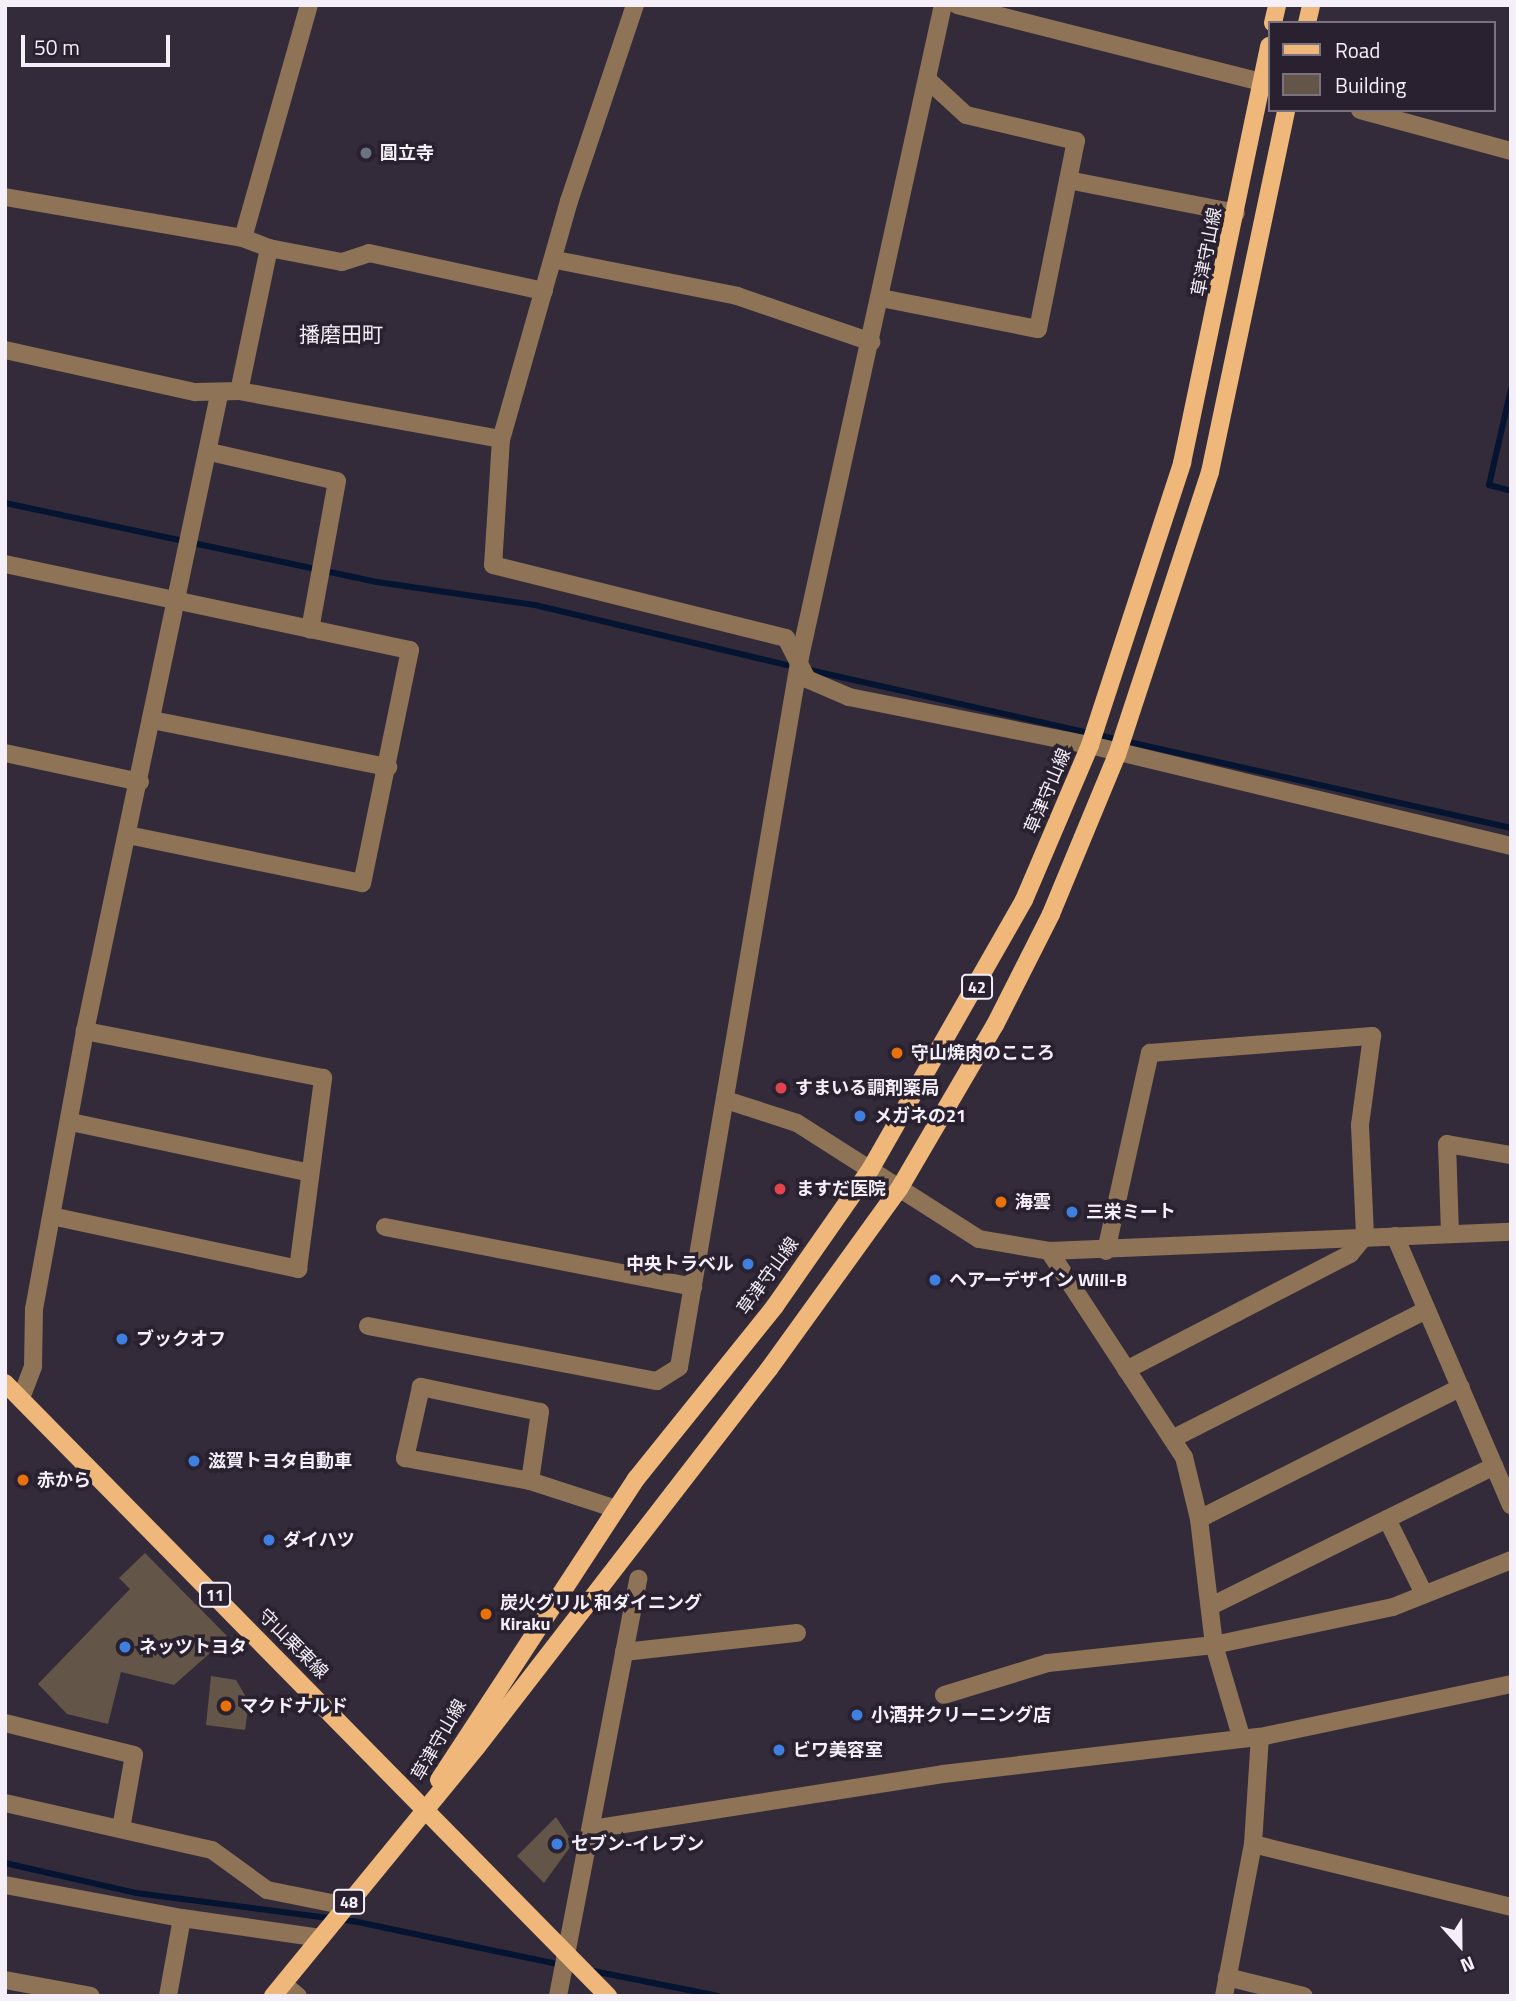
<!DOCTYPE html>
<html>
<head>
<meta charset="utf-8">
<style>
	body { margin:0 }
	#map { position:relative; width:1516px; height:2001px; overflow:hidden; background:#332b39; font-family:"Titillium Web","Noto Sans JP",sans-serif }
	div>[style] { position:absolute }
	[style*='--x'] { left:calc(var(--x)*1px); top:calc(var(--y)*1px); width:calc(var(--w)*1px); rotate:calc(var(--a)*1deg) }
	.stream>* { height:6px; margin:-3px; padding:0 3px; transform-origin:3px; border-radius:3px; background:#051430 }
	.building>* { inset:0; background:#635648 }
	.minor>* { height:18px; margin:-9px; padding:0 9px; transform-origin:9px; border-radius:9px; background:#8e7356 }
	.major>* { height:18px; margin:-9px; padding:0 9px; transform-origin:9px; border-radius:9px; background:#efb779 }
	.dots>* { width:19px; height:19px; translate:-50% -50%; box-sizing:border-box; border:4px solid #29212f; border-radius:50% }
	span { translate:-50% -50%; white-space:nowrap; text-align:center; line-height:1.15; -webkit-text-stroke:7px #29212f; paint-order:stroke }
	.shield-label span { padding:2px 5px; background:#29212f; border:2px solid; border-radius:5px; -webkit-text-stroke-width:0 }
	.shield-label { font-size:16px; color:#f4eff8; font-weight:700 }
	.poi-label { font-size:18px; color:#f4eff8; font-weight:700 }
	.left { translate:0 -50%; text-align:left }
	.right { translate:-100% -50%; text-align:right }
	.street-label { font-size:18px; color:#f4eff8 }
	.quarter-label { font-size:21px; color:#f4eff8 }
	.frame { position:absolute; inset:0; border:7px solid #f4eff8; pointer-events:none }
	.legend { position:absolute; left:1268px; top:21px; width:228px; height:91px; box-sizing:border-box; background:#29212f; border:2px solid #7a737f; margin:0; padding:9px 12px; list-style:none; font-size:21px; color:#f4eff8 }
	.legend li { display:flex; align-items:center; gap:14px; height:35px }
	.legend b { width:35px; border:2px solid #7a737f }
	.north { position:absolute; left:1425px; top:1910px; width:70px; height:70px; -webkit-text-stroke:5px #29212f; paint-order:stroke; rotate:159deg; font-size:19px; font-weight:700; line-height:28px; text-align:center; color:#f4eff8 }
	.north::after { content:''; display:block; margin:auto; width:24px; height:32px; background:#f4eff8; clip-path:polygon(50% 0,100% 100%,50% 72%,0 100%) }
	.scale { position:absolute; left:21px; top:35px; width:149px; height:32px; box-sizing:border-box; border:4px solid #f4eff8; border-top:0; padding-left:9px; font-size:21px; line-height:24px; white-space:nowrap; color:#f4eff8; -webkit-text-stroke:5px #29212f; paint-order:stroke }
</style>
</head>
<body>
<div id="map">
	<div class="stream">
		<i style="--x:1511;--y:389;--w:98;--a:102.9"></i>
		<i style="--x:1489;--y:485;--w:23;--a:15"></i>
		<i style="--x:5;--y:503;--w:380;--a:12"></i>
		<i style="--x:377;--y:582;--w:160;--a:8.3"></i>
		<i style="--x:535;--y:605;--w:267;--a:13.4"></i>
		<i style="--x:805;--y:669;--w:724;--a:12.69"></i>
		<i style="--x:5;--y:1863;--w:134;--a:12.9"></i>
		<i style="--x:136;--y:1893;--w:219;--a:7.4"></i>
		<i style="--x:353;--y:1921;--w:213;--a:11.9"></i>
		<i style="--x:588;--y:1970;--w:133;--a:11.3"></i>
	</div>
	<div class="building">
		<i style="clip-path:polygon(145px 1553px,228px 1637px,174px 1685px,121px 1672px,108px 1724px,67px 1714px,38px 1684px,130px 1589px,119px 1578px)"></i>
		<i style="clip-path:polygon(211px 1676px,236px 1680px,249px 1702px,245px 1730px,206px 1725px)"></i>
		<i style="clip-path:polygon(556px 1817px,573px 1843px,544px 1883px,517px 1856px)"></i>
	</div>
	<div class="minor">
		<i style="--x:635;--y:5;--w:207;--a:108.6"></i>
		<i style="--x:569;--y:201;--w:248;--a:105.9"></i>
		<i style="--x:501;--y:439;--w:126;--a:93.6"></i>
		<i style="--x:493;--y:565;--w:302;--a:14"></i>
		<i style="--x:786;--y:638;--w:46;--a:62.9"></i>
		<i style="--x:807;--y:679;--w:46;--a:23.2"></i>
		<i style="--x:849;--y:697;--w:246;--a:11.3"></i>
		<i style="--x:1090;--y:745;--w:433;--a:13.5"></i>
		<i style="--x:957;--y:5;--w:322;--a:14.2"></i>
		<i style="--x:1360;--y:110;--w:156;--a:15.2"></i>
		<i style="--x:1068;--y:180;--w:171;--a:11.1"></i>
		<i style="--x:5;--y:197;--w:242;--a:9.8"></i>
		<i style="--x:243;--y:238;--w:28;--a:21"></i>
		<i style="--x:269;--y:248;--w:146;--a:101.8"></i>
		<i style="--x:243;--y:238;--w:242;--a:-74.2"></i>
		<i style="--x:269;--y:248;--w:74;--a:10.9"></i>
		<i style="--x:342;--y:262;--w:28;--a:-18"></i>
		<i style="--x:369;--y:253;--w:179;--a:12.3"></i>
		<i style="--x:556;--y:260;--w:185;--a:11.2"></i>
		<i style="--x:737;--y:296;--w:142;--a:18.9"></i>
		<i style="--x:881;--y:298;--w:160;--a:11.2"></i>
		<i style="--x:1038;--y:329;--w:192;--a:-78.6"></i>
		<i style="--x:1076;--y:141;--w:113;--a:-166.7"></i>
		<i style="--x:966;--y:115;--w:53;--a:-137.3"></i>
		<i style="--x:5;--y:350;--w:195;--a:12.5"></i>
		<i style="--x:195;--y:392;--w:44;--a:-1.3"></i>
		<i style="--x:239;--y:391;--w:266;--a:10.4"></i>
		<i style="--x:210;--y:452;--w:130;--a:12.9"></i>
		<i style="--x:337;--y:481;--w:151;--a:100.3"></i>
		<i style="--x:5;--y:564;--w:414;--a:12"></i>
		<i style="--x:410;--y:650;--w:238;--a:101.6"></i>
		<i style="--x:362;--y:883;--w:239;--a:-168.4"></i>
		<i style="--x:152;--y:720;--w:241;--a:11.3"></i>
		<i style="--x:5;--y:753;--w:138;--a:12.1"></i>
		<i style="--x:729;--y:1101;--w:71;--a:17.9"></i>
		<i style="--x:797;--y:1123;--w:216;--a:32.5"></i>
		<i style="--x:979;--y:1239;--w:71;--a:9.7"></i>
		<i style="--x:1049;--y:1251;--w:462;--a:-2.4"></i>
		<i style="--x:71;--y:1122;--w:244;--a:12"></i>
		<i style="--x:56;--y:1217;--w:248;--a:12.1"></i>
		<i style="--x:298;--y:1269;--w:193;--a:-82.5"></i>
		<i style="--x:323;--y:1078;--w:243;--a:-168.8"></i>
		<i style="--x:385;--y:1227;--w:314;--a:11"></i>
		<i style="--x:1450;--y:1234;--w:90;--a:-91.9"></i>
		<i style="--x:1447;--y:1144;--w:65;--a:9.8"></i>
		<i style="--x:1395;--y:1236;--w:293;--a:66.7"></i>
		<i style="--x:1049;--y:1251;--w:246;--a:56.8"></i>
		<i style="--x:1184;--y:1457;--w:64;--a:76.4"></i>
		<i style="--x:1199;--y:1519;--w:127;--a:83.2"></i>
		<i style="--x:1214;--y:1645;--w:95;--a:73.5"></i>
		<i style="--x:1106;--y:1251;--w:203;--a:-77.5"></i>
		<i style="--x:1150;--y:1053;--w:223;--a:-4.4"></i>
		<i style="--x:1372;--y:1036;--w:90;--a:97.7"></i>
		<i style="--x:1360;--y:1125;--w:111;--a:87.4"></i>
		<i style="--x:1365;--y:1236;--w:23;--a:130"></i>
		<i style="--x:1350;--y:1254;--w:252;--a:152.6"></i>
		<i style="--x:368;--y:1326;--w:294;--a:10.8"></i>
		<i style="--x:657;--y:1381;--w:26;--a:-32"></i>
		<i style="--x:679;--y:1367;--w:720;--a:-80.33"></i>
		<i style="--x:800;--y:657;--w:667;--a:-77.63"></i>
		<i style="--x:21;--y:1398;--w:34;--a:-69"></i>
		<i style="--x:33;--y:1366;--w:57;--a:-89"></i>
		<i style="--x:34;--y:1309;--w:283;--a:-79.6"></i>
		<i style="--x:85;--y:1031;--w:650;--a:-78.1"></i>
		<i style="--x:1172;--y:1439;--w:285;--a:-26.9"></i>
		<i style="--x:530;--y:1481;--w:70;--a:-81.8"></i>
		<i style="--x:540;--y:1412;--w:122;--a:-168.1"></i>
		<i style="--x:421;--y:1387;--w:73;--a:102.7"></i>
		<i style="--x:405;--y:1458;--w:127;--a:10.4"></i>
		<i style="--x:530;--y:1481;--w:90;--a:18"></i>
		<i style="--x:1199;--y:1519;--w:293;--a:-26.7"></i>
		<i style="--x:1387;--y:1519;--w:84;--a:63.7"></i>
		<i style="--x:1211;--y:1606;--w:316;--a:-26.3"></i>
		<i style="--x:624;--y:1652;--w:174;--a:-6.3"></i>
		<i style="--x:944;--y:1695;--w:109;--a:-17.1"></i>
		<i style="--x:1048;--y:1663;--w:167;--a:-6.2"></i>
		<i style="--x:1214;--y:1645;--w:183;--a:-12"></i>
		<i style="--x:1393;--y:1607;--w:127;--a:-21.7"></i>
		<i style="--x:5;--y:1723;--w:133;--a:13.9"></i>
		<i style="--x:134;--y:1755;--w:75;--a:100"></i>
		<i style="--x:5;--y:1803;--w:212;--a:12.8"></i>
		<i style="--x:212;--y:1850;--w:68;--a:36"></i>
		<i style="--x:267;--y:1890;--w:81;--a:11.4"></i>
		<i style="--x:592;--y:1829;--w:355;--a:-8.9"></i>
		<i style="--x:943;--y:1774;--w:319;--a:-6.7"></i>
		<i style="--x:1260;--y:1737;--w:257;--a:-11.9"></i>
		<i style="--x:1253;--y:1844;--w:266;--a:13.7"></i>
		<i style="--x:5;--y:1885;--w:180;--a:10.6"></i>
		<i style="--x:1227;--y:1977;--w:79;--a:13.9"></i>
		<i style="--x:5;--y:1980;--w:87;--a:10.5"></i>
		<i style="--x:283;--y:1984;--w:19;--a:39"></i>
		<i style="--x:168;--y:1996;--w:79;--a:-79.8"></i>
		<i style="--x:182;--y:1918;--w:140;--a:8.2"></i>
		<i style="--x:558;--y:1996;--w:425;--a:-79.1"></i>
		<i style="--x:1224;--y:1996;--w:155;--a:-79.2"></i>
		<i style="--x:1253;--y:1844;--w:107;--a:-86.3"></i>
	</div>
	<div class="major">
		<i style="--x:1273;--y:23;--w:18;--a:-77"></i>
		<i style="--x:1307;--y:23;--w:18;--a:-77"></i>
		<i style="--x:5;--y:1383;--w:860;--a:45.47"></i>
		<i style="--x:439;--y:1780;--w:360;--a:-56.8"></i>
		<i style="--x:636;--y:1479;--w:222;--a:-51.2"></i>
		<i style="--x:775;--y:1306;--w:166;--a:-55.1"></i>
		<i style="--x:870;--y:1170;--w:311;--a:-60.3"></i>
		<i style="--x:1024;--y:900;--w:168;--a:-66.9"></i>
		<i style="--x:1090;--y:745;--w:297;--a:-71.9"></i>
		<i style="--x:1182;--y:463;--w:426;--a:-78.2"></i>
		<i style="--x:273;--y:1996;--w:320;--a:-50.7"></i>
		<i style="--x:476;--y:1748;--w:479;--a:-52.3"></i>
		<i style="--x:769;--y:1369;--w:222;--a:-54.2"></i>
		<i style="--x:899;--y:1189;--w:190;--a:-59.7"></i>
		<i style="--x:995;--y:1025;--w:124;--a:-63.2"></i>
		<i style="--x:1051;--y:914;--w:172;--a:-67.5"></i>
		<i style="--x:1117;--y:755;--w:298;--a:-71.8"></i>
		<i style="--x:1210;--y:472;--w:370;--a:-78.1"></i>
	</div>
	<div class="dots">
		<i style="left:366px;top:153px;background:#6b7280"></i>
		<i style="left:897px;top:1053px;background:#e8710a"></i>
		<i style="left:781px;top:1088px;background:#e0444e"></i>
		<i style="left:860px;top:1116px;background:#3f7fe0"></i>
		<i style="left:780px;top:1189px;background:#e0444e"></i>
		<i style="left:1001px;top:1202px;background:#e8710a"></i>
		<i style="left:1072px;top:1212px;background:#3f7fe0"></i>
		<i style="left:748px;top:1264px;background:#3f7fe0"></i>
		<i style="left:935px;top:1280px;background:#3f7fe0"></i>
		<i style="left:122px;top:1339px;background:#3f7fe0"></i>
		<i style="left:194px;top:1461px;background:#3f7fe0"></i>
		<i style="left:23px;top:1480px;background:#e8710a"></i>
		<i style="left:269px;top:1540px;background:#3f7fe0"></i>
		<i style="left:486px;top:1614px;background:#e8710a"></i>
		<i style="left:125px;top:1647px;background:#3f7fe0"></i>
		<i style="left:226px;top:1706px;background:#e8710a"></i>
		<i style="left:857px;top:1715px;background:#3f7fe0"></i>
		<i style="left:779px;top:1750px;background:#3f7fe0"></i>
		<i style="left:557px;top:1844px;background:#3f7fe0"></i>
	</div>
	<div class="shield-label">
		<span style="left:977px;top:987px">42</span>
		<span style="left:215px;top:1595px">11</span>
		<span style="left:349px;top:1902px">48</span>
	</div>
	<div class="poi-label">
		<span class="left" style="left:380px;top:153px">圓立寺</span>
		<span class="left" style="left:911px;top:1053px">守山焼肉のこころ</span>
		<span class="left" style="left:795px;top:1088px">すまいる調剤薬局</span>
		<span class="left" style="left:874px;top:1116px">メガネの21</span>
		<span class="left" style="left:796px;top:1189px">ますだ医院</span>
		<span class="left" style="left:1015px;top:1202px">海雲</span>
		<span class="left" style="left:1086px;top:1212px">三栄ミート</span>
		<span class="right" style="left:734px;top:1264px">中央トラベル</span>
		<span class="left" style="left:949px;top:1280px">ヘアーデザイン Will-B</span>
		<span class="left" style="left:136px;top:1339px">ブックオフ</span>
		<span class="left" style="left:208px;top:1461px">滋賀トヨタ自動車</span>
		<span class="left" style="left:37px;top:1480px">赤から</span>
		<span class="left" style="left:283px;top:1540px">ダイハツ</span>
		<span class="left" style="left:500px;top:1614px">炭火グリル 和ダイニング<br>Kiraku</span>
		<span class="left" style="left:139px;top:1647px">ネッツトヨタ</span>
		<span class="left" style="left:240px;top:1706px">マクドナルド</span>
		<span class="left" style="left:871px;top:1715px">小酒井クリーニング店</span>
		<span class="left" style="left:793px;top:1750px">ビワ美容室</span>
		<span class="left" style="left:571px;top:1844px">セブン-イレブン</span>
	</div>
	<div class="street-label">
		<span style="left:1207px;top:252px;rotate:-79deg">草津守山線</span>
		<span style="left:1048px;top:791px;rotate:-67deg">草津守山線</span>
		<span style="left:768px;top:1276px;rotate:-54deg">草津守山線</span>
		<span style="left:293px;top:1644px;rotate:45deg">守山栗東線</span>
		<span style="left:439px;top:1740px;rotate:-60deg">草津守山線</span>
	</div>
	<div class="quarter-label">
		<span style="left:341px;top:334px">播磨田町</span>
	</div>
	<div class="frame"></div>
	<ul class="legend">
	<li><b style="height:9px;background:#efb779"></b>Road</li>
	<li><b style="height:19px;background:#635648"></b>Building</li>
	</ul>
	<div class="north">N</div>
	<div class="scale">50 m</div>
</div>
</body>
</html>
